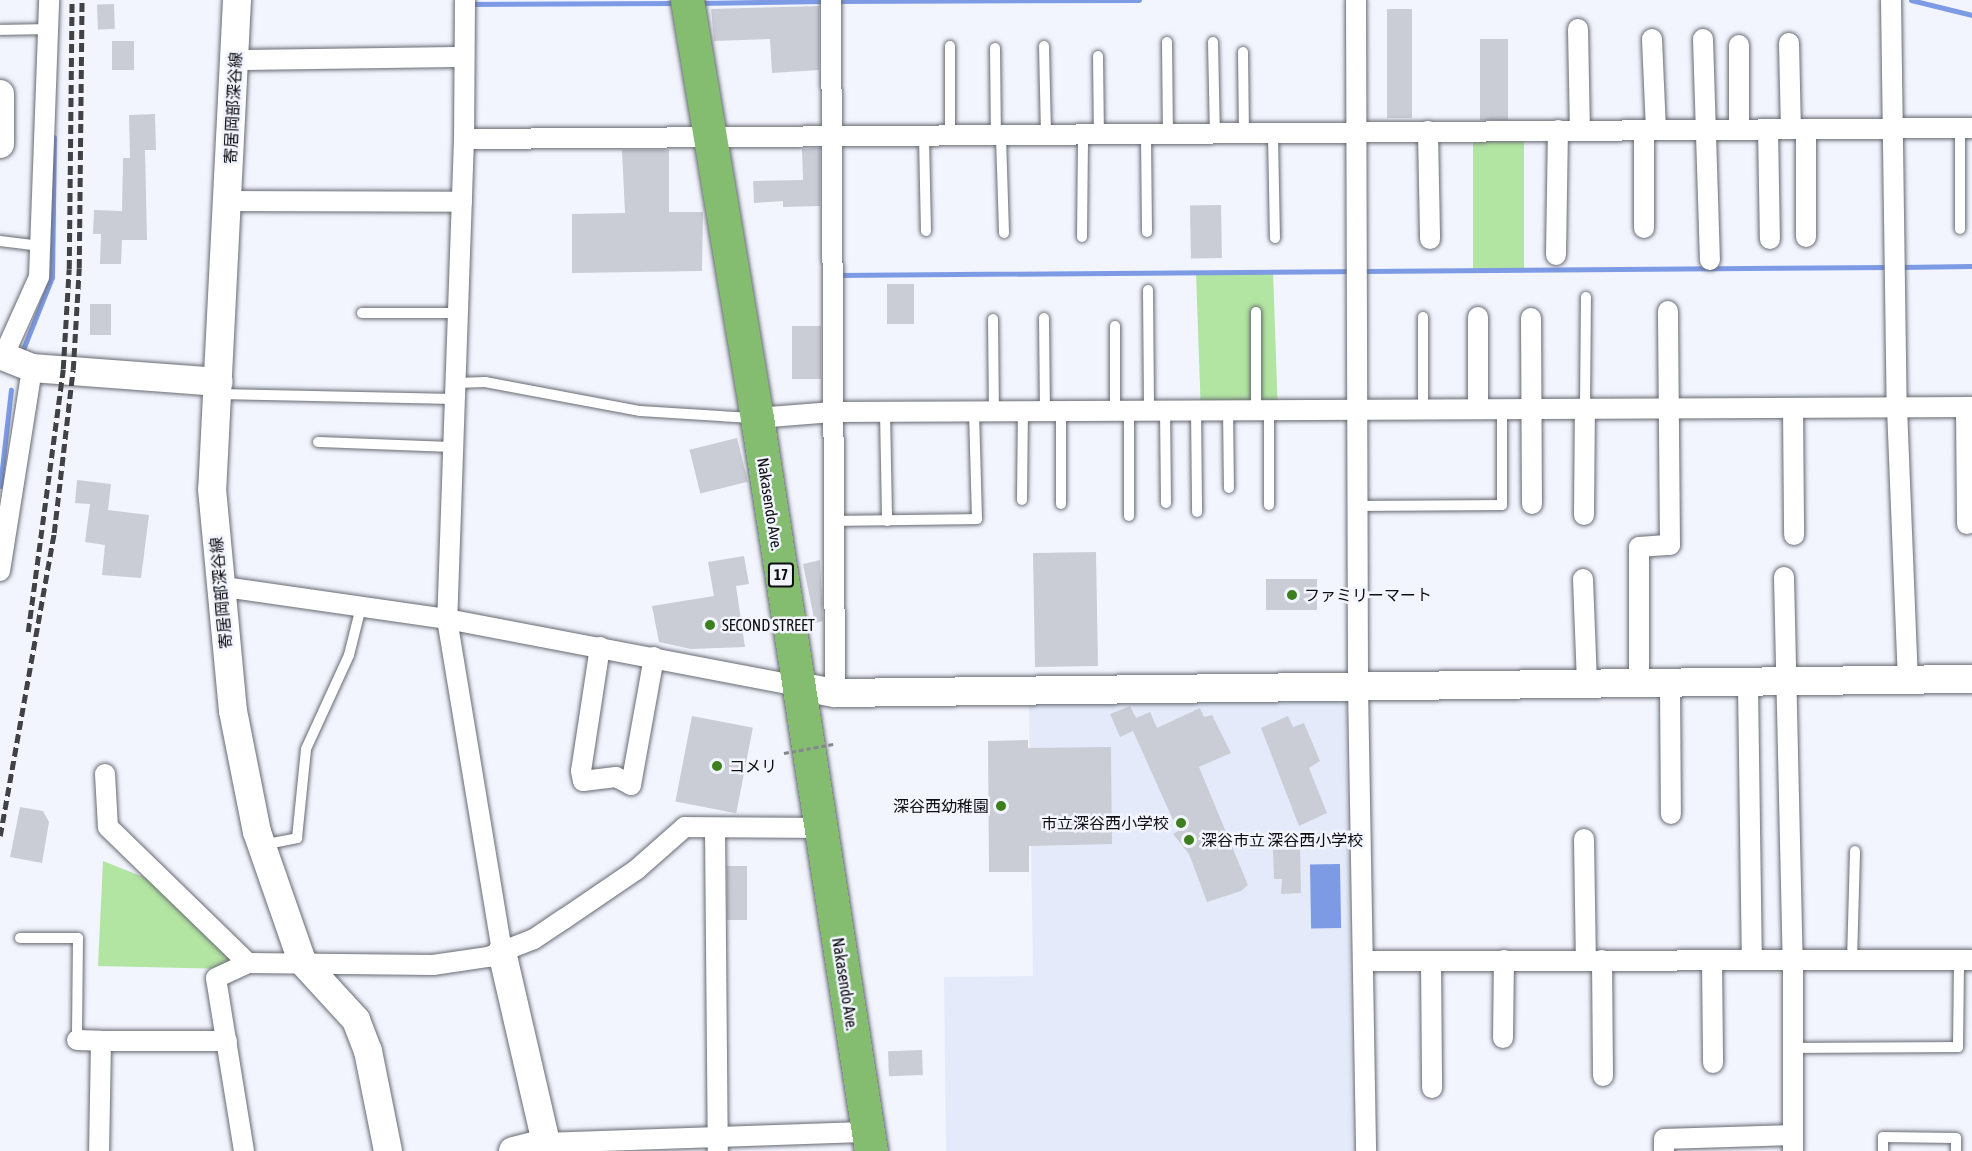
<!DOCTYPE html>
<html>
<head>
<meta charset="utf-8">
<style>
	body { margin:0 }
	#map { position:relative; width:1972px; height:1151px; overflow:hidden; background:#f2f5fe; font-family:"Asap Condensed","Noto Sans JP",sans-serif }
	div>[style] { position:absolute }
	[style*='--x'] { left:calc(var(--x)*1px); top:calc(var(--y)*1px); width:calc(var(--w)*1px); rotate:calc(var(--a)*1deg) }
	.built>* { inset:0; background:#e4eafa }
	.green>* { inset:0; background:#b2e4a2; transform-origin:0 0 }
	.water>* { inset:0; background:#7d9ae5; transform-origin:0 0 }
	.stream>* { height:5px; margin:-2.5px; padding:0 2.5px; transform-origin:2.5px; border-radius:2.5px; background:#7d9ae5 }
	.building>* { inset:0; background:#cacdd6; transform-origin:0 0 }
	.roads { filter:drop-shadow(0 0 2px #676a71) drop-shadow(0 0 2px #676a71) }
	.lane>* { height:10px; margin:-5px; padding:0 5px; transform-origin:5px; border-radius:5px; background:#fff }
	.street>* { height:20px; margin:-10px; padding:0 10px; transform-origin:10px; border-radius:10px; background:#fff }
	.secondary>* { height:28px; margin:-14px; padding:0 14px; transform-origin:14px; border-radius:14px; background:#fff }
	.highway>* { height:33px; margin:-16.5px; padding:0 16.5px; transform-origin:16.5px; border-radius:16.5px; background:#84bd70 }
	.rail>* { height:4.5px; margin-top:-2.25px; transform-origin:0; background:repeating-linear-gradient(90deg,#404245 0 9px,transparent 0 13.5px) }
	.path-bridge>* { height:3px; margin-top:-1.5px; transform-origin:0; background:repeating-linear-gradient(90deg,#85878d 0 4.5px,transparent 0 7.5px) }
	.dots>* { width:16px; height:16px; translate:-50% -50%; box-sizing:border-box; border:3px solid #f2f5fe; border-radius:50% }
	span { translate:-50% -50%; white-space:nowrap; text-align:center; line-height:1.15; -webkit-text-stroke:5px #f2f5fe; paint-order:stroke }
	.shield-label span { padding:2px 4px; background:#f2f5fe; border:2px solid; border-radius:4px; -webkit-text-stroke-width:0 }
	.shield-label { font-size:15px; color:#0c0e10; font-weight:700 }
	.street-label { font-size:16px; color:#0c0e10 }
	.poi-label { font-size:16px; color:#0c0e10 }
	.left { translate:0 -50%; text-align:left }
	.right { translate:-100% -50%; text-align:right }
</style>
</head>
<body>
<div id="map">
	<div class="built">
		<i style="clip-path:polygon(1346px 700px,1352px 1151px,946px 1151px,944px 977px,1033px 976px,1029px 704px)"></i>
	</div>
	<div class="green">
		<i style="left:1473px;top:131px;width:51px;height:139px"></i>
		<i style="left:1273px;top:271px;width:137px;height:77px;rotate:88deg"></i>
		<i style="clip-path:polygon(103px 861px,151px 880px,230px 956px,229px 969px,98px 966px)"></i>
	</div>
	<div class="water">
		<i style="left:1340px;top:864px;width:64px;height:30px;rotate:89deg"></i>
	</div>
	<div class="stream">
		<i style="--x:1911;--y:0;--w:63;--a:13.8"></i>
		<i style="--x:835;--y:1;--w:304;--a:-0.2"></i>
		<i style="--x:697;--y:3;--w:129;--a:-0.9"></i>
		<i style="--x:469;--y:4;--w:207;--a:-0.3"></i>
		<i style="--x:1899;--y:267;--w:73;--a:-0.8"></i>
		<i style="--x:837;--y:275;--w:1053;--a:-0.44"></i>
		<i style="--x:22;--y:352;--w:81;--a:-68.2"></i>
		<i style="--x:52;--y:277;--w:140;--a:-89.2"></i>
		<i style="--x:0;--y:486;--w:97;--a:-83.5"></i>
	</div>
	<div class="building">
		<i style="left:114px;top:4px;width:25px;height:17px;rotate:88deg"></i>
		<i style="clip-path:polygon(819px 6px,819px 70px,772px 73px,770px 39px,714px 41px,711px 9px)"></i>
		<i style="left:1387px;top:9px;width:25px;height:109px"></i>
		<i style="left:1480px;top:39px;width:28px;height:81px"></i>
		<i style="left:112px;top:41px;width:22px;height:29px"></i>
		<i style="clip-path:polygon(155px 114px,156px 150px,145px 150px,147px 240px,122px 240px,121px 264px,100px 264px,101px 234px,93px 234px,94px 210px,122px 211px,123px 158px,130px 158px,129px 115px)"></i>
		<i style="clip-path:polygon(820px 148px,820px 206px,783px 207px,783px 201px,754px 203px,753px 181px,803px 180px,802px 149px)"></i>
		<i style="clip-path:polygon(622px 150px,669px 150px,669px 212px,703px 212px,702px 271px,572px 273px,572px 214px,625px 213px)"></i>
		<i style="left:1221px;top:205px;width:53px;height:31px;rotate:89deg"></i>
		<i style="left:887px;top:284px;width:27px;height:40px"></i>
		<i style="left:90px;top:304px;width:21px;height:31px"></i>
		<i style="left:821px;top:326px;width:53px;height:29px;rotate:90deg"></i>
		<i style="left:737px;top:438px;width:45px;height:49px;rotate:76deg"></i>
		<i style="clip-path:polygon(77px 480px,111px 484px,108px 510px,149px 515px,141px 578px,102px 575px,105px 545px,85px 542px,90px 504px,75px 503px)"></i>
		<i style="left:1096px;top:552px;width:114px;height:63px;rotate:89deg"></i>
		<i style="clip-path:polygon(744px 556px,749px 584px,736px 586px,745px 647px,691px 649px,659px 642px,652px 606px,714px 596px,708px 562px)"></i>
		<i style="clip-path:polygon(820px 560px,823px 621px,815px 623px,803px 564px)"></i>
		<i style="left:1317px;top:579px;width:31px;height:51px;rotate:90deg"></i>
		<i style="clip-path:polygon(1130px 706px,1136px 718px,1150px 712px,1157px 728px,1200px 708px,1204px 717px,1212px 715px,1231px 753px,1199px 767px,1248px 885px,1241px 891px,1207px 902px,1189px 854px,1173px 834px,1178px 831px,1133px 731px,1120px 737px,1110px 714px)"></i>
		<i style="left:692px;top:716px;width:62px;height:87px;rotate:11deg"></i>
		<i style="clip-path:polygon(1288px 716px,1293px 727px,1304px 723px,1320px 761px,1309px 768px,1327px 813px,1299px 826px,1261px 728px)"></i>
		<i style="clip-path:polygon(1028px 740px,1028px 748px,1111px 747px,1112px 844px,1029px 846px,1029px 872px,989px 872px,988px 741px)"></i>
		<i style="clip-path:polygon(20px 807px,43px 811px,49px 822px,42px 863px,10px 857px)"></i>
		<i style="clip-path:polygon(1300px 849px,1301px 893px,1281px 894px,1282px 879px,1274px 879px,1273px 850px)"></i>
		<i style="left:727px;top:866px;width:20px;height:54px"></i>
		<i style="left:922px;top:1050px;width:25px;height:34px;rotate:88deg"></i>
	</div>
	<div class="roads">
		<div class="lane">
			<i style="--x:0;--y:30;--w:48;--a:-1.2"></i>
			<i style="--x:1167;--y:42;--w:94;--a:89.4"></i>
			<i style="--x:1213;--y:42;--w:94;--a:88.8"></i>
			<i style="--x:1044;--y:46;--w:91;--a:88.7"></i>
			<i style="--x:995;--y:48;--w:89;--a:89.4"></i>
			<i style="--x:1243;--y:52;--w:83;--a:89.3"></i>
			<i style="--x:1098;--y:56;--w:80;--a:89.3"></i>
			<i style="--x:1960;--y:128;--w:101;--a:90"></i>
			<i style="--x:1273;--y:135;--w:103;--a:88.9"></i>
			<i style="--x:1146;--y:136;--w:96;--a:89.4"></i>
			<i style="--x:924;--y:137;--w:94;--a:88.8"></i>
			<i style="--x:950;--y:137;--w:91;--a:-90"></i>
			<i style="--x:1001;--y:137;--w:96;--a:88.2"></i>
			<i style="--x:1082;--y:237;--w:101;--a:-89.4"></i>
			<i style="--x:0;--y:241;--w:41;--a:7"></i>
			<i style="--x:1148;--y:290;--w:119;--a:89.5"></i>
			<i style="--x:362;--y:313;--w:96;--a:0"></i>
			<i style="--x:1044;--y:318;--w:92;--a:89.4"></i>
			<i style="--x:993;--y:319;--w:92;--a:89.4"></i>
			<i style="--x:1115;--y:326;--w:84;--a:90"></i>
			<i style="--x:456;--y:383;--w:29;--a:-2"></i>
			<i style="--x:485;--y:382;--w:158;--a:10.6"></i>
			<i style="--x:640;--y:411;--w:112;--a:3.6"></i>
			<i style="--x:218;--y:394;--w:237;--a:1.2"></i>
			<i style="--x:1585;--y:407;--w:110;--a:-89.5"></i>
			<i style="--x:1256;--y:408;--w:96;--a:-90"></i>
			<i style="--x:1269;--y:408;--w:97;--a:90"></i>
			<i style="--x:1423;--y:408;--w:91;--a:-90"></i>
			<i style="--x:1129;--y:409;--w:107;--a:90"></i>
			<i style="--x:1165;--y:409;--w:94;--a:89.4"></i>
			<i style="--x:1196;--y:409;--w:103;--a:89.4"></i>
			<i style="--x:1228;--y:409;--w:79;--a:89.3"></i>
			<i style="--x:885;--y:412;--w:109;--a:88.9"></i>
			<i style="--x:318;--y:442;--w:135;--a:2.1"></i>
			<i style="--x:1022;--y:500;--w:90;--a:-89.4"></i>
			<i style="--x:1061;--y:504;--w:94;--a:-90"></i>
			<i style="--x:1358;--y:506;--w:144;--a:-0.4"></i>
			<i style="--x:1502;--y:505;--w:97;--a:-90"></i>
			<i style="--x:835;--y:521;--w:142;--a:-0.8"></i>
			<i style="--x:977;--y:519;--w:108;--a:-91.6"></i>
			<i style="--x:262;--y:845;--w:36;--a:-11"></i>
			<i style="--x:297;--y:838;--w:89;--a:-84.2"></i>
			<i style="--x:306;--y:749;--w:103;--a:-65.4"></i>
			<i style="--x:349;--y:655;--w:49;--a:-76"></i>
			<i style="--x:20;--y:938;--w:58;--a:0"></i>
			<i style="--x:78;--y:938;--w:102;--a:90.6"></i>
			<i style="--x:1852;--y:960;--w:109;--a:-88.4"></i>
			<i style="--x:1793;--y:1048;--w:165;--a:-0.3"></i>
			<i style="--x:1958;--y:1047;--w:87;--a:-89.3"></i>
			<i style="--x:1883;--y:1151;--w:14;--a:-90"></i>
			<i style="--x:1883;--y:1137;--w:73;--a:0.8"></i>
			<i style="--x:1956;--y:1138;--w:13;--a:90"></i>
		</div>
		<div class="street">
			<i style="--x:465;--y:0;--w:139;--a:90.4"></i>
			<i style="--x:464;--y:139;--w:480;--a:92"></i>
			<i style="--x:447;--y:619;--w:338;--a:80.6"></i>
			<i style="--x:831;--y:0;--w:693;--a:89.67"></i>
			<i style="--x:1356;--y:0;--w:687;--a:89.83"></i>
			<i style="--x:1358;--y:687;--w:464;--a:89"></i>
			<i style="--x:1891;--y:0;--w:408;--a:89.2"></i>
			<i style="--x:1897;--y:408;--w:273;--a:87.7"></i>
			<i style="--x:1578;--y:29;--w:101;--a:88.9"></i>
			<i style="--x:1652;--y:39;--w:91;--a:87.5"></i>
			<i style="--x:1703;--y:39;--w:221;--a:88.2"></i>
			<i style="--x:1789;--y:43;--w:86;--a:88.7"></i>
			<i style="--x:236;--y:60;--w:227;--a:-0.8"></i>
			<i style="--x:1739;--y:129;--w:84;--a:-90"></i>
			<i style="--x:1768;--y:129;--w:110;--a:89"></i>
			<i style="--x:1806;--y:129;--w:108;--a:90"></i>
			<i style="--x:1644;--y:130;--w:98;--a:90"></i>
			<i style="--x:1428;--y:131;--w:108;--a:88.9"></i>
			<i style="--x:464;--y:139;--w:1508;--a:-0.42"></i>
			<i style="--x:228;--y:201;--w:234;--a:0.2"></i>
			<i style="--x:1556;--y:255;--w:125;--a:-89.1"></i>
			<i style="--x:1531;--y:318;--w:186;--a:89.7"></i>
			<i style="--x:3;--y:357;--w:88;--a:-65.8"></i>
			<i style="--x:39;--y:277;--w:277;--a:-87.9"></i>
			<i style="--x:1478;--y:407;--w:90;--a:-90"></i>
			<i style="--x:1966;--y:407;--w:117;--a:89.5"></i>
			<i style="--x:1793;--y:408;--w:127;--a:89.5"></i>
			<i style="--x:757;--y:418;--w:76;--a:-4.5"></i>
			<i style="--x:833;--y:412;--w:1139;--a:-0.25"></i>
			<i style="--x:1584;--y:515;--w:108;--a:-89.5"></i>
			<i style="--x:0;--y:571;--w:206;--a:-81"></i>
			<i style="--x:1784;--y:577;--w:383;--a:88.7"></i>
			<i style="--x:1793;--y:960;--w:191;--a:90"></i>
			<i style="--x:1583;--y:579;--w:106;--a:87.8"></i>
			<i style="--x:218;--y:586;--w:231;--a:8.2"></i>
			<i style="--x:447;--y:619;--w:357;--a:10.8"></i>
			<i style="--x:600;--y:647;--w:125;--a:98.7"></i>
			<i style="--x:581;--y:771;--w:10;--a:79"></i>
			<i style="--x:583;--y:781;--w:33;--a:-7"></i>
			<i style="--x:616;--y:777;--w:17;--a:28"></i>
			<i style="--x:631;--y:785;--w:130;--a:-79.8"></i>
			<i style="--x:1748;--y:684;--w:276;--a:89.2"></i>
			<i style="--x:1639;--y:685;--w:138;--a:-90"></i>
			<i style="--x:1639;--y:547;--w:31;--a:-4"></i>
			<i style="--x:1670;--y:545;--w:234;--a:-90.5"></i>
			<i style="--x:1670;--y:685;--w:129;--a:89.6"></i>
			<i style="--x:105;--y:774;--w:53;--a:86.8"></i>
			<i style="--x:108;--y:827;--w:195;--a:44.2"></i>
			<i style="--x:248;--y:963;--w:185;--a:0.6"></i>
			<i style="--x:433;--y:965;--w:56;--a:-8.3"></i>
			<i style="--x:488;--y:957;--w:49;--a:-21.4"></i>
			<i style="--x:534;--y:939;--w:36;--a:-34"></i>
			<i style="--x:564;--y:919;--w:87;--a:-34.2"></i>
			<i style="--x:636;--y:870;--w:65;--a:-41.3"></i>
			<i style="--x:685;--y:827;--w:135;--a:0.4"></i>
			<i style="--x:715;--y:828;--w:323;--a:89.5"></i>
			<i style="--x:1584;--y:839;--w:121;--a:89.1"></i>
			<i style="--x:1602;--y:960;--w:116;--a:89.5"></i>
			<i style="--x:1712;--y:960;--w:103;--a:89.4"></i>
			<i style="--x:1363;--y:961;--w:609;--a:-0.09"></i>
			<i style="--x:1431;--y:961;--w:127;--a:89.5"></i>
			<i style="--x:1503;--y:1038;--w:78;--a:-89.3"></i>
			<i style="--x:77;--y:1040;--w:24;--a:2"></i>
			<i style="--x:101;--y:1041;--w:110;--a:91"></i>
			<i style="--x:101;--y:1041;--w:126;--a:0"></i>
			<i style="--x:546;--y:1143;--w:322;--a:-2"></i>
			<i style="--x:244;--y:1151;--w:175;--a:-99.2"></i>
			<i style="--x:216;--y:978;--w:35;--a:-25"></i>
			<i style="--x:1664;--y:1151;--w:12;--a:-90"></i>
			<i style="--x:1664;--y:1139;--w:129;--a:-1.8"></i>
		</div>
		<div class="secondary">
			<i style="--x:237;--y:0;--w:490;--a:92.9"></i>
			<i style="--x:212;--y:489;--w:223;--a:84.6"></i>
			<i style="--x:233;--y:711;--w:123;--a:78.8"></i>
			<i style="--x:257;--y:832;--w:137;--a:70.8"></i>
			<i style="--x:302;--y:961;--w:80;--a:47.5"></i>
			<i style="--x:356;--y:1020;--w:33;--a:69"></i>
			<i style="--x:368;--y:1051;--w:102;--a:78.7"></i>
			<i style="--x:0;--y:94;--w:50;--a:90"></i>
			<i style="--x:0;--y:355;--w:35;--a:22"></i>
			<i style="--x:32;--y:368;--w:187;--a:4.3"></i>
			<i style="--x:798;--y:686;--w:38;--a:11"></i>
			<i style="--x:835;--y:693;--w:1137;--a:-0.71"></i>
			<i style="--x:502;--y:952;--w:204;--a:77"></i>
			<i style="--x:513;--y:1151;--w:34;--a:-14"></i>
		</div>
		<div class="highway">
			<i style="--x:687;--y:0;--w:424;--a:80.5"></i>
			<i style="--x:757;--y:418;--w:742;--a:81.16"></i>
		</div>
	</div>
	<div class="rail">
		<i style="--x:28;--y:632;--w:265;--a:-82.4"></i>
		<i style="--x:63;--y:369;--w:100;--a:-86.6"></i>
		<i style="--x:69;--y:269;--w:269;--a:-89.4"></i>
		<i style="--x:0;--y:836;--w:308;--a:-79.9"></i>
		<i style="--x:54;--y:533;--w:164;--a:-83.4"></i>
		<i style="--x:73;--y:370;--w:102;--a:-86.6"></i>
		<i style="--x:79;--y:268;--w:268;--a:-89.4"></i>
	</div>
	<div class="path-bridge">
		<i style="--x:784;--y:753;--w:50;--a:-10.4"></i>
	</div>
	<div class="dots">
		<i style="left:1292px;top:595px;background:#3d7e1f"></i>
		<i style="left:710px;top:625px;background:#3d7e1f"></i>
		<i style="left:717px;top:766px;background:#3d7e1f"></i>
		<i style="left:1001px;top:806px;background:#3d7e1f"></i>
		<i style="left:1181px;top:823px;background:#3d7e1f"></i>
		<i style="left:1189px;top:840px;background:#3d7e1f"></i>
	</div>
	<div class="shield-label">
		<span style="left:781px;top:575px">17</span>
	</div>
	<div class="street-label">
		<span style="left:233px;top:108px;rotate:-87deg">寄居岡部深谷線</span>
		<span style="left:770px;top:504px;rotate:81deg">Nakasendo Ave.</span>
		<span style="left:221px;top:593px;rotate:-95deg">寄居岡部深谷線</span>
		<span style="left:845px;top:984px;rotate:81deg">Nakasendo Ave.</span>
	</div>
	<div class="poi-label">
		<span class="left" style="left:1304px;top:595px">ファミリーマート</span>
		<span class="left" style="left:722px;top:625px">SECOND STREET</span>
		<span class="left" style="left:729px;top:766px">コメリ</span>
		<span class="right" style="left:989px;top:806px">深谷西幼稚園</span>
		<span class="right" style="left:1169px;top:823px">市立深谷西小学校</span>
		<span class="left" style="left:1201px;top:840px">深谷市立 深谷西小学校</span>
	</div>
</div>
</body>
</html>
